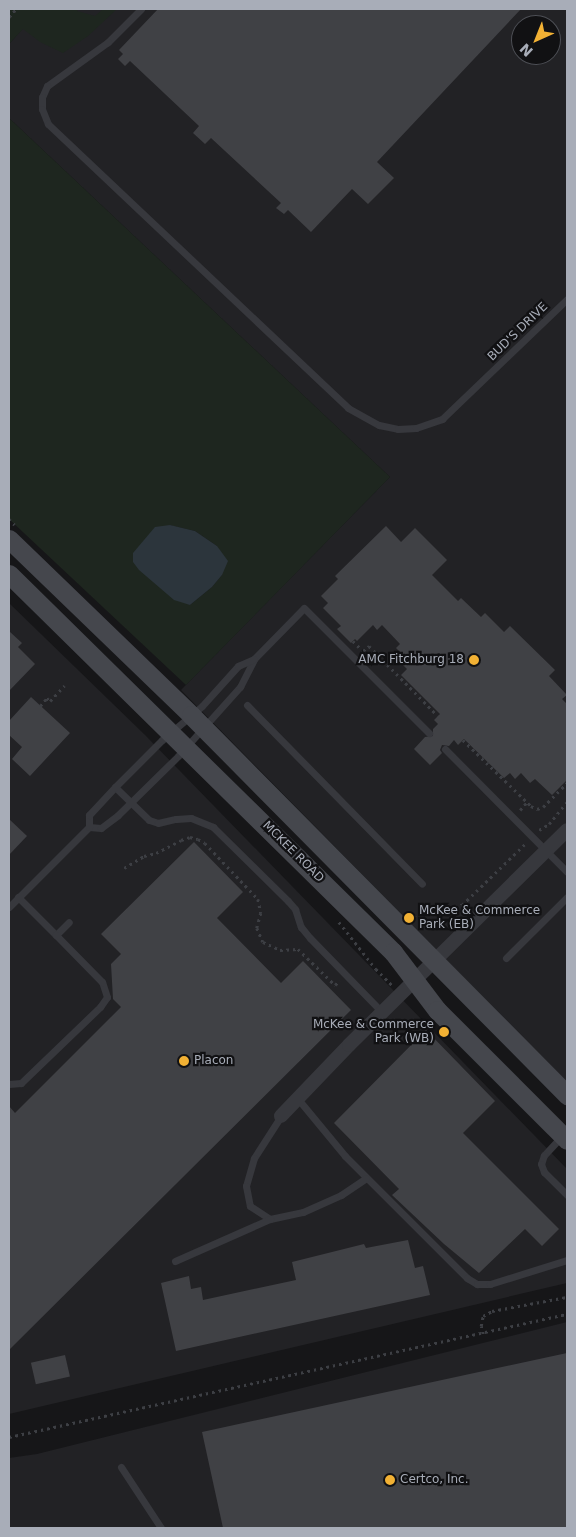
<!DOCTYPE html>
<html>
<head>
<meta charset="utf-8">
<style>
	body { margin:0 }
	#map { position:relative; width:576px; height:1537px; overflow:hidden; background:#161618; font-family:"DejaVu Sans",sans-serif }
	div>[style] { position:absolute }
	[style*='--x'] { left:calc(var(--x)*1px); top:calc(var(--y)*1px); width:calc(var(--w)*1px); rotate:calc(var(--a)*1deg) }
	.built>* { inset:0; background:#222225 }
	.green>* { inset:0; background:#1e261f }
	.water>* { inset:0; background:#2c353c }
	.building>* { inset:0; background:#404145; transform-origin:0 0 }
	.path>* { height:2.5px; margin-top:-1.25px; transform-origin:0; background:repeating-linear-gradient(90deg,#3d3f44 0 2.5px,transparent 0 6.5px) }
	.service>* { height:7px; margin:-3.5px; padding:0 3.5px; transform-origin:3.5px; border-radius:3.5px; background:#37383d }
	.minor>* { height:14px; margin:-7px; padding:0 7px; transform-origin:7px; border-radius:7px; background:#37383d }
	.secondary>* { height:19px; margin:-9.5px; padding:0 9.5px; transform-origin:9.5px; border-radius:9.5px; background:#45474d }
	.dots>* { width:14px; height:14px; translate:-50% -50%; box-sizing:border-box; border:2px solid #111113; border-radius:50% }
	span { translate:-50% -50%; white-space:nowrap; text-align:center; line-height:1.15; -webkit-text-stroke:4.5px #111113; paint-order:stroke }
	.street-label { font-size:12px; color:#a8adb8 }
	.poi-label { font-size:12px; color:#a8adb8 }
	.right { translate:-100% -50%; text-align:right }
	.left { translate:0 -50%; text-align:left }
	.frame { position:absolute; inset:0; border:10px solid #a8adb8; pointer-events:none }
	.north { position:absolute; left:511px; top:15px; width:50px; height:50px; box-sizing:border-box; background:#111113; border:1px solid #4d4f55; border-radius:50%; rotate:224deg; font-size:14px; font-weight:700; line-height:20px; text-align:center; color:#a8adb8 }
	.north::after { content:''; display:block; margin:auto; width:18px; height:22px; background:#f2b134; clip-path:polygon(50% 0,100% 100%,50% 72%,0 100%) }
</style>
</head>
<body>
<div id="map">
	<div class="built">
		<i style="clip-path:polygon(evenodd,40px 9px,567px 9px,567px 1083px,181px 690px,390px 477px,9px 118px,9px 44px,40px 9px,521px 25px,551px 25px,551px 55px,521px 55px,521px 25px)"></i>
		<i style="clip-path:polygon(9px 603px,145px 735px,567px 1169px,567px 1283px,9px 1414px)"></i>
		<i style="clip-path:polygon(567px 1322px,567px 1528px,9px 1528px,9px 1458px,37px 1454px)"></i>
	</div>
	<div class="green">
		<i style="clip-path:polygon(9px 9px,78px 9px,77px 11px,95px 16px,103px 9px,117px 9px,88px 36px,63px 53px,40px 42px,23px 29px,9px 44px)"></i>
		<i style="clip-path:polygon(evenodd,9px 118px,390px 477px,186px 685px,9px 519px,9px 118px,169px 525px,195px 531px,217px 546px,222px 575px,212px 587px,190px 605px,169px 525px)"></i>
	</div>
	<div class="water">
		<i style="clip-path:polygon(170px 525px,195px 531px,217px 546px,228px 561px,222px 575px,212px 587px,190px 605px,174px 600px,139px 570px,133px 562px,133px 553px,155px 527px)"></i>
	</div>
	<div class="building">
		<i style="clip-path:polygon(158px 9px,521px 9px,377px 162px,394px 178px,368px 204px,352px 189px,311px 232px,288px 210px,284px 214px,276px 208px,281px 203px,211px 138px,205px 144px,193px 133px,199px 126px,130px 61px,125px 66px,118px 59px,123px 54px,119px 50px)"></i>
		<i style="clip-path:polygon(386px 526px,401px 542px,415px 528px,447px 560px,432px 575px,458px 601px,461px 598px,481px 617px,485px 613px,504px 632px,510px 626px,555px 670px,549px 676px,567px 695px,562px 699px,567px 704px,567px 780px,552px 795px,535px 779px,530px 783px,521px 773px,515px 779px,510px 773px,504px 778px,464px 739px,458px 745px,454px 740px,449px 746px,442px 745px,440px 750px,442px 753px,430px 765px,414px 749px,425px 737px,433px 736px,433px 729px,438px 724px,434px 720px,440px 714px,401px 675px,407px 669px,400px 662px,405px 657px,396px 648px,400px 644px,382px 625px,377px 630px,373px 625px,357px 641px,355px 639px,351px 643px,337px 629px,341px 626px,323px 608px,328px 603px,321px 596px,338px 579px,335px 576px)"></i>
		<i style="clip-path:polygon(9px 631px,22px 643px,18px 647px,35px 664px,9px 691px)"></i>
		<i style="clip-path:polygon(31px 697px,70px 733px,30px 776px,12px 759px,22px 747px,9px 735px,9px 721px)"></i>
		<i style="clip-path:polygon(9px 819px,27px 836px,9px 855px)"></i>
		<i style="clip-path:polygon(194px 842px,243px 892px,217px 918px,281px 983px,303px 961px,351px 1010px,9px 1350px,9px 1106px,15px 1113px,121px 1007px,113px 999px,111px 964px,121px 954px,101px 934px)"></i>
		<i style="clip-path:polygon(426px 1030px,495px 1101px,463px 1133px,559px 1229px,542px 1246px,525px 1229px,479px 1273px,444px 1244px,392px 1195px,399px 1189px,334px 1123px)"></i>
		<i style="clip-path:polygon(408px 1240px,415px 1268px,423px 1266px,430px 1295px,176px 1351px,161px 1283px,189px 1276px,191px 1289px,201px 1287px,203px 1300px,296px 1280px,292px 1262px,364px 1244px,366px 1248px)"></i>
		<i style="clip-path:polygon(567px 1353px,567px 1528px,223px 1528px,202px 1432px)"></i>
		<i style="left:65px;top:1355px;width:22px;height:35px;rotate:77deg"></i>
	</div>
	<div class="path">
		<i style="--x:9;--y:17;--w:11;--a:-49"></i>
		<i style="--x:9;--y:519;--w:8;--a:45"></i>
		<i style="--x:353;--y:641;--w:14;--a:45"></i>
		<i style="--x:363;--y:651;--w:8;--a:-40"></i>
		<i style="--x:369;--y:646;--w:98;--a:45.4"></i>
		<i style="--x:40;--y:706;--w:11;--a:-49"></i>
		<i style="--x:47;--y:698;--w:4;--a:45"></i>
		<i style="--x:50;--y:701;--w:21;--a:-47"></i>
		<i style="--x:463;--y:740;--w:95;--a:44.1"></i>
		<i style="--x:531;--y:806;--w:7;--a:27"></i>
		<i style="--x:537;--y:809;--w:6;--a:-18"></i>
		<i style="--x:543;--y:807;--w:34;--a:-45"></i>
		<i style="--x:520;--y:810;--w:11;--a:-49"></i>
		<i style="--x:539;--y:830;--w:12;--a:-31"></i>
		<i style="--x:549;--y:824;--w:28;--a:-51"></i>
		<i style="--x:124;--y:868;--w:23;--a:-31"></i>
		<i style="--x:144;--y:856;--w:12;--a:-14"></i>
		<i style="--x:156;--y:853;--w:28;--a:-27"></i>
		<i style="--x:181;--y:840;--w:9;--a:-18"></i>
		<i style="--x:190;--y:837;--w:8;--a:14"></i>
		<i style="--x:198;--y:839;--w:8;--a:30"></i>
		<i style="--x:205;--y:843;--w:77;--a:46.6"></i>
		<i style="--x:258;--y:899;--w:14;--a:78"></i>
		<i style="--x:261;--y:913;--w:16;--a:105"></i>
		<i style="--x:257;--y:928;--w:15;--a:67"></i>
		<i style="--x:263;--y:942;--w:19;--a:25"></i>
		<i style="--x:280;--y:950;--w:18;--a:-3"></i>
		<i style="--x:298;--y:949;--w:52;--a:44.2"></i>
		<i style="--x:335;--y:985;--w:6;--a:-45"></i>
		<i style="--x:414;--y:916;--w:17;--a:40"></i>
		<i style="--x:427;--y:927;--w:3;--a:-18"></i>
		<i style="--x:430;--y:926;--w:25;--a:-45"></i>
		<i style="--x:448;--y:908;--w:14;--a:-12"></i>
		<i style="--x:462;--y:905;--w:89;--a:-44.1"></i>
		<i style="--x:339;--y:922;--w:60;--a:51.8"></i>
		<i style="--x:376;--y:969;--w:23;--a:45"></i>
		<i style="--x:483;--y:1334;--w:8;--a:-104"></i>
		<i style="--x:481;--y:1326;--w:10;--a:-79"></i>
		<i style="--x:483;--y:1316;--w:10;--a:-29"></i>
		<i style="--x:492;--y:1311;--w:76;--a:-10.6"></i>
		<i style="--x:9;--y:1437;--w:571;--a:-12.43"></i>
	</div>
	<div class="service">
		<i style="--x:141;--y:9;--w:47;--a:135"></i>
		<i style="--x:108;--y:42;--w:75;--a:144.2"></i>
		<i style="--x:47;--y:86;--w:12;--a:114"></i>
		<i style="--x:42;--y:97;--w:12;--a:90"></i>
		<i style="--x:42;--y:109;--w:16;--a:68"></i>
		<i style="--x:48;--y:124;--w:413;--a:43.4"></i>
		<i style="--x:348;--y:408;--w:35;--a:29"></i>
		<i style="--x:379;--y:425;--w:19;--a:12"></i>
		<i style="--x:398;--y:429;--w:18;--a:-3"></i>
		<i style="--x:416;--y:428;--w:28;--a:-19"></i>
		<i style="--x:442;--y:419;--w:173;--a:-43.8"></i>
		<i style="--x:247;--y:705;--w:250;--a:45.6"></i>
		<i style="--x:445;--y:749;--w:173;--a:45.2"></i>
		<i style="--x:115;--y:787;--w:47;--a:44.1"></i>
		<i style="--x:149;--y:820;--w:9;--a:18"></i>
		<i style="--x:158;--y:823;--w:18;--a:-13"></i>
		<i style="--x:176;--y:819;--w:15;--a:-4"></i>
		<i style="--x:191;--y:818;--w:24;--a:22"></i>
		<i style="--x:213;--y:827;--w:105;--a:44.6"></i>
		<i style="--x:288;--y:901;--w:11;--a:49"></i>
		<i style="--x:295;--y:909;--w:19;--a:72"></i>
		<i style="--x:301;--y:927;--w:14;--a:51"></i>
		<i style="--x:310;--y:938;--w:103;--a:45.8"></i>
		<i style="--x:89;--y:827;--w:12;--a:5"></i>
		<i style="--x:101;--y:828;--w:21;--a:-37"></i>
		<i style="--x:118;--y:815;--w:84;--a:-44.5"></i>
		<i style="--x:178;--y:756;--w:93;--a:-48.1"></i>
		<i style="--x:240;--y:687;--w:31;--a:-63"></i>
		<i style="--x:254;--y:659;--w:71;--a:-45.6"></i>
		<i style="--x:304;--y:608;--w:177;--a:45"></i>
		<i style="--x:18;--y:897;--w:54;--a:45"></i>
		<i style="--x:56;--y:935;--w:18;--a:-45"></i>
		<i style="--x:9;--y:907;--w:113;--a:-45"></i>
		<i style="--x:89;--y:827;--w:12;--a:-90"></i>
		<i style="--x:89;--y:815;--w:38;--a:-47"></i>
		<i style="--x:115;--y:787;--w:66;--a:-45"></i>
		<i style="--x:162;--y:740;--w:52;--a:-40.4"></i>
		<i style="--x:202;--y:706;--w:54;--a:-48"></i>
		<i style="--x:238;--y:666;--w:17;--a:-24"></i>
		<i style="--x:506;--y:958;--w:86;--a:-45"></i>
		<i style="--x:9;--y:1084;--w:12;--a:-5"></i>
		<i style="--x:21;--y:1083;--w:110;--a:-43.9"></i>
		<i style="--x:100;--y:1007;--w:12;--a:-55"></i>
		<i style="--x:107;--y:997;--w:16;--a:-108"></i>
		<i style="--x:102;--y:982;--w:66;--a:-134.4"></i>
		<i style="--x:298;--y:1099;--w:74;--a:50.5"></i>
		<i style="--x:345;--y:1156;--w:173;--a:45"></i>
		<i style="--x:467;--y:1278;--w:12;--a:31"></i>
		<i style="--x:477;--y:1284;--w:13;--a:0"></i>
		<i style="--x:490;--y:1284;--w:81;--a:-17.3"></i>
		<i style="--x:281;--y:1116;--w:50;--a:122.7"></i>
		<i style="--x:254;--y:1158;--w:29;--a:106"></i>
		<i style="--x:246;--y:1186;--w:20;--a:79"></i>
		<i style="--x:250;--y:1206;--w:24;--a:33"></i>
		<i style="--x:270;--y:1219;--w:34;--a:-12"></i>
		<i style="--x:303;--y:1212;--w:42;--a:-24.1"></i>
		<i style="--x:341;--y:1195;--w:30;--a:-34"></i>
		<i style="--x:561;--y:1137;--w:25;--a:133"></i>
		<i style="--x:544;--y:1155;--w:9;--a:108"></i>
		<i style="--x:541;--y:1164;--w:9;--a:69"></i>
		<i style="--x:544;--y:1172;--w:33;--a:45"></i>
		<i style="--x:175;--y:1261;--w:104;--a:-23.9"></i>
		<i style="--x:121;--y:1467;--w:73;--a:56.7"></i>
	</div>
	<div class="minor">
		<i style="--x:281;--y:1116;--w:98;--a:-46.2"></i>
		<i style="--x:349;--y:1045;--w:306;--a:-44.6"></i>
	</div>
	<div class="secondary">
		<i style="--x:9;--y:539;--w:253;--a:44"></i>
		<i style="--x:191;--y:715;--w:535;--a:45.3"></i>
		<i style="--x:9;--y:574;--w:539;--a:44.55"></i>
		<i style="--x:393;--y:952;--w:73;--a:52.8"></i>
		<i style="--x:437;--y:1010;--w:184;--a:45"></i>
	</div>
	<div class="dots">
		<i style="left:474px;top:660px;background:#f2b134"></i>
		<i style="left:409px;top:918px;background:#f2b134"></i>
		<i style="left:444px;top:1032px;background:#f2b134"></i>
		<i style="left:184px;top:1061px;background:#f2b134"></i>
		<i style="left:390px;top:1480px;background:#f2b134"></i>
	</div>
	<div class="street-label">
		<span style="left:518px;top:332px;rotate:-44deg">BUD'S DRIVE</span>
		<span style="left:293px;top:852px;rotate:45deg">MCKEE ROAD</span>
	</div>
	<div class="poi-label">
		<span class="right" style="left:464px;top:660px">AMC Fitchburg 18</span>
		<span class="left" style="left:419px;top:918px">McKee &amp; Commerce<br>Park (EB)</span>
		<span class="right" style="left:434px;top:1032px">McKee &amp; Commerce<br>Park (WB)</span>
		<span class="left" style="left:194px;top:1061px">Placon</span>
		<span class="left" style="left:400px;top:1480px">Certco, Inc.</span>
	</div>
	<div class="frame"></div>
	<div class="north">N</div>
</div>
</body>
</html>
